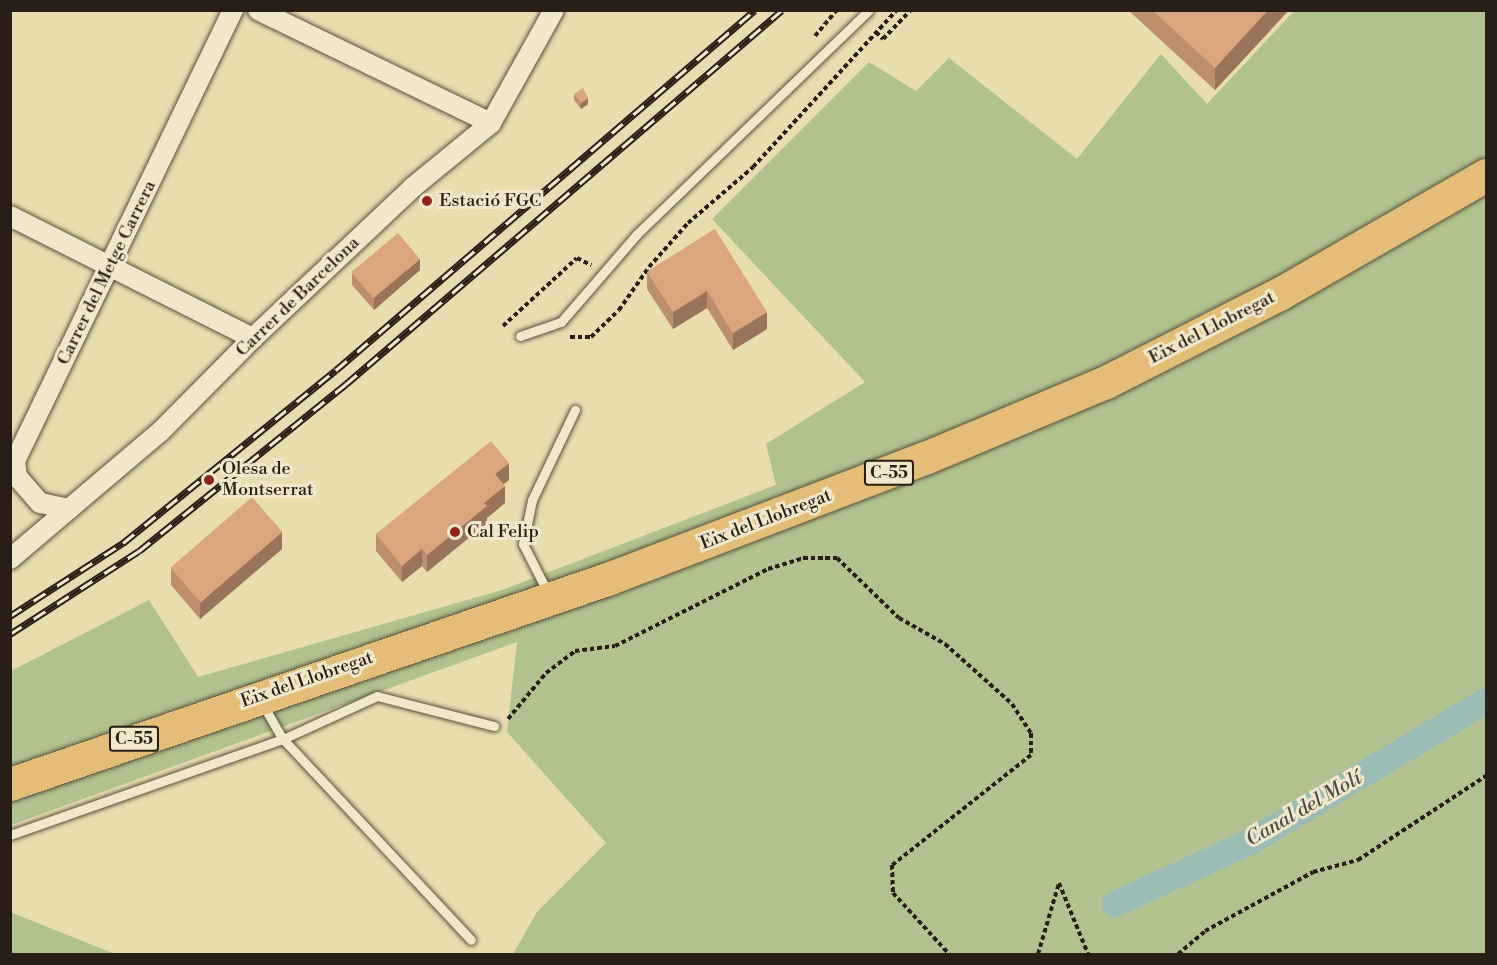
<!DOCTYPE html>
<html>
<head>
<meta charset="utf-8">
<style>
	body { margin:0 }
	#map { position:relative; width:1497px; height:965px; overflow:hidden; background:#e9dcaf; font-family:"Libre Bodoni",serif }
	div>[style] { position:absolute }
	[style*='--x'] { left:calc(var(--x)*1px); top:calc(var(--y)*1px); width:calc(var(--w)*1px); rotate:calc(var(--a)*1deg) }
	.green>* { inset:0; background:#b1c28f }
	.canal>* { height:26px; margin:-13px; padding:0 13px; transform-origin:13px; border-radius:13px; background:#9abab4 }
	.path>* { height:4px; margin-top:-2px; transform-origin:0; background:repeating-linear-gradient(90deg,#291e16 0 4.5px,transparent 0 7.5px) }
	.roads { filter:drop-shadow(0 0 2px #594e3c) drop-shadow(0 0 2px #594e3c) }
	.lane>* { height:9px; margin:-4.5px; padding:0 4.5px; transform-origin:4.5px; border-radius:4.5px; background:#f1e8cb }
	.street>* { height:20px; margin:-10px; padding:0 10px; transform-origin:10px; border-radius:10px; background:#f1e8cb }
	.highway>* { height:33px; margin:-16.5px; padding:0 16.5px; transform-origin:16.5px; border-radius:16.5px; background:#e4be78 }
	.rail>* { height:7px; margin-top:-3.5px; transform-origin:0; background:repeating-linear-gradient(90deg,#f1e8cb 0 14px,#291e16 0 28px); box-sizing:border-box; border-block:2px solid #291e16 }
	.wall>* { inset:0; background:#bb8f6e }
	.shaded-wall>* { inset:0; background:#99745a }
	.building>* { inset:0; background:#daa680; transform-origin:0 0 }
	.dots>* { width:16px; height:16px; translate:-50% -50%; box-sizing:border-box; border:3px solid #f1e8cb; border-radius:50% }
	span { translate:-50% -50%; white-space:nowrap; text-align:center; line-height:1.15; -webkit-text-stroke:6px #f1e8cb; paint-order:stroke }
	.shield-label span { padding:2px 4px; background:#f1e8cb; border:2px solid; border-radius:4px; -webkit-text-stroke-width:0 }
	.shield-label { font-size:16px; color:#291e16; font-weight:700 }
	.poi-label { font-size:18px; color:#291e16 }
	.left { translate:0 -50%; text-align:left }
	.street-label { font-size:18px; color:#291e16 }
	.water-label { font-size:20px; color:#4b4d45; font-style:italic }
	.frame { position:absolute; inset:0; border:12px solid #291e16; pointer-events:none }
</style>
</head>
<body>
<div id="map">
	<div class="green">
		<i style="clip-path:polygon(1294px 11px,1486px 11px,1486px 954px,513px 954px,537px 912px,606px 843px,507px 732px,517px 642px,11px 825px,11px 671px,149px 600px,198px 677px,502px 590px,776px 485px,766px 444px,865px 382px,712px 219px,869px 62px,916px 91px,949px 58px,1077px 159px,1161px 54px,1207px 104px)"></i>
		<i style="clip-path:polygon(10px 912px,110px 952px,117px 954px,11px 954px)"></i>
	</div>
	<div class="canal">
		<i style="--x:1115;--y:904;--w:149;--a:-24.7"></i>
		<i style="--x:1250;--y:842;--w:275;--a:-30.9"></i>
	</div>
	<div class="path">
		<i style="--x:876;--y:32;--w:10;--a:45"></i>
		<i style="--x:883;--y:39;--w:40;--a:-46"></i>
		<i style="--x:815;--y:36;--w:34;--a:-50"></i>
		<i style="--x:503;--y:326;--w:100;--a:-42.6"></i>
		<i style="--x:577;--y:258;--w:16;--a:27"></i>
		<i style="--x:570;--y:337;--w:21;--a:0"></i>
		<i style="--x:591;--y:337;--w:39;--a:-44"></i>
		<i style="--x:619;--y:310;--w:52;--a:-55.1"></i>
		<i style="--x:649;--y:267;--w:59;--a:-48.4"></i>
		<i style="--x:688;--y:223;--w:86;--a:-40.7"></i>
		<i style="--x:753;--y:167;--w:213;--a:-47.5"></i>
		<i style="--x:508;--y:719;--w:60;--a:-50.4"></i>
		<i style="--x:546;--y:673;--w:36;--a:-37"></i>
		<i style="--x:575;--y:651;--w:40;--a:-7.1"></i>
		<i style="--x:615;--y:646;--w:171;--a:-26.7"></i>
		<i style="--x:768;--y:569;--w:37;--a:-17"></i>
		<i style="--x:803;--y:558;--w:34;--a:0"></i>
		<i style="--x:837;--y:558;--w:86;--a:44.1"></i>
		<i style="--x:899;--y:618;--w:53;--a:29.5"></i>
		<i style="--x:945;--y:644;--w:90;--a:41.8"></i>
		<i style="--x:1012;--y:704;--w:35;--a:57"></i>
		<i style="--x:1031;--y:733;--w:22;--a:90"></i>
		<i style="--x:1031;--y:755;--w:177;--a:141.6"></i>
		<i style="--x:892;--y:865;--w:28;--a:88"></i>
		<i style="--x:893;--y:893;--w:83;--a:47.4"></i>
		<i style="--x:1038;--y:954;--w:74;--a:-73.5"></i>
		<i style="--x:1059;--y:883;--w:77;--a:67.8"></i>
		<i style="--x:1178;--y:954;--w:35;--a:-40"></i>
		<i style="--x:1205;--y:931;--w:123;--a:-28.6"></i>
		<i style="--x:1313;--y:872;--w:47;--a:-14.9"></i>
		<i style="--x:1358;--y:860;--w:153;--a:-33.3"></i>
	</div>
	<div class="roads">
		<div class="lane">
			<i style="--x:520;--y:336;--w:43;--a:-18.9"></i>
			<i style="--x:561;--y:322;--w:116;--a:-49.2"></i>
			<i style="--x:637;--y:234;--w:322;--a:-44"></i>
			<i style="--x:548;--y:593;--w:55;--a:-117"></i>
			<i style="--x:523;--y:544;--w:45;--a:-78.4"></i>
			<i style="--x:532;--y:500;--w:100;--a:-64.5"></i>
			<i style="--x:263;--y:705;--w:39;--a:60"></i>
			<i style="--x:283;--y:739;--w:275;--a:46.9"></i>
			<i style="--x:10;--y:835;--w:289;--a:-19.4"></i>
			<i style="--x:283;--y:739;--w:103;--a:-24.6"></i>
			<i style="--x:377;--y:696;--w:121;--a:14.4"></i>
		</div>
		<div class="street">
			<i style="--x:258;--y:10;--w:259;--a:25.9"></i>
			<i style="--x:10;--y:216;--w:272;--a:26.7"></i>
			<i style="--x:69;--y:509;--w:30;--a:-168"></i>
			<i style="--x:40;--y:503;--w:35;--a:-131"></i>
			<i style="--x:17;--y:477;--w:16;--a:-97"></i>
			<i style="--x:15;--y:461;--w:501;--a:-64.2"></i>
			<i style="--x:10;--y:559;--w:197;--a:-40.3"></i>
			<i style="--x:160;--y:432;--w:132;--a:-45.3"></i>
			<i style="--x:253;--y:338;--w:219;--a:-43.3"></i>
			<i style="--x:412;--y:188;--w:102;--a:-39.4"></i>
			<i style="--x:491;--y:123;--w:129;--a:-60.9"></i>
		</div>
		<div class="highway">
			<i style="--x:10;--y:784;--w:634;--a:-18.95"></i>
			<i style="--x:610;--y:578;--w:337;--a:-20.9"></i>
			<i style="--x:925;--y:458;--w:196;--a:-22.8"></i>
			<i style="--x:1106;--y:382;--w:194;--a:-27"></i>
			<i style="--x:1279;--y:294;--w:239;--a:-29.9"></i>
		</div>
	</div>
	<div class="rail">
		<i style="--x:10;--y:616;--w:135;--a:-32.9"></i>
		<i style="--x:123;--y:543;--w:274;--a:-39.1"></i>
		<i style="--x:336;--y:370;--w:552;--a:-40.67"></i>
		<i style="--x:10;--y:634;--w:153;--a:-32.8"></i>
		<i style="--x:139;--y:551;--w:266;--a:-38.9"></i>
		<i style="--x:346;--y:384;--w:574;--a:-40.62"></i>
	</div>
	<div class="wall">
		<i style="clip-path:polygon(1128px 10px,1289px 10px,1215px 90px)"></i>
		<i style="clip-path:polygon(574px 94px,588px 104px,581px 109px,574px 100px)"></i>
		<i style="clip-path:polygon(715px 229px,767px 329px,733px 350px,707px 308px,673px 329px,647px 289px,647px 272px)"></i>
		<i style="clip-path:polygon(420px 270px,374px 310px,352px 285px,352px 273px)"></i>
		<i style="clip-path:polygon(509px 480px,503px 484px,505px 503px,487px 518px,487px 523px,427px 572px,422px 566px,402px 582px,376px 551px,376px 534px)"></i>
		<i style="clip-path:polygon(282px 549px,200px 619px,171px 585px,171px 568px)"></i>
	</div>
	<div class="shaded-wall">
		<i style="clip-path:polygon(1268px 10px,1289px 10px,1215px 90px,1215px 68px)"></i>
		<i style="clip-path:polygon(588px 98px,588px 104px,581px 109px,581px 103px)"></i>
		<i style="clip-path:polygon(420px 259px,420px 270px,374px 310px,374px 298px)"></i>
		<i style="clip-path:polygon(707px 291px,707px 308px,673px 329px,673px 312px)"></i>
		<i style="clip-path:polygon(767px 312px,767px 329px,733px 350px,733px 333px)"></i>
		<i style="clip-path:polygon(509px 463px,509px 480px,495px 491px,495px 474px)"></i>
		<i style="clip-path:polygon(505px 486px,505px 503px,487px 518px,487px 523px,427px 572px,427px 555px,484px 503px)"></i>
		<i style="clip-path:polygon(282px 532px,282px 549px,200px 619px,200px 602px)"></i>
		<i style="clip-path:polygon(422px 549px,422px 566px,402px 582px,402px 566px)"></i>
	</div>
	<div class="building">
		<i style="clip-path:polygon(1152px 10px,1268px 10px,1215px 68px)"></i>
		<i style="clip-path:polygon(583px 88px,588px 98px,581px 103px,574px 94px)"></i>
		<i style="clip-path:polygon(715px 229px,767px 312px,733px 333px,707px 291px,673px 312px,647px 272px)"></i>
		<i style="left:398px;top:233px;width:34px;height:61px;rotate:50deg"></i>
		<i style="clip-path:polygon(491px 441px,509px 463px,495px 474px,505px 486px,484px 503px,487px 506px,427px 555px,422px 549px,402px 566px,376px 534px)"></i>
		<i style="left:252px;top:497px;width:46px;height:108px;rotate:49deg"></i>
	</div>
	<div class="dots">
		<i style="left:427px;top:201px;background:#8f2418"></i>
		<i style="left:209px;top:480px;background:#8f2418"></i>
		<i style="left:455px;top:532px;background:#8f2418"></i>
	</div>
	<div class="shield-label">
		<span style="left:889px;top:473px">C-55</span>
		<span style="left:134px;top:739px">C-55</span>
	</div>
	<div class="poi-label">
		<span class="left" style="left:439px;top:201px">Estació FGC</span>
		<span class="left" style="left:222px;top:480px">Olesa de<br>Montserrat</span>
		<span class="left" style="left:467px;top:532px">Cal Felip</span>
	</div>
	<div class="street-label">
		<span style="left:107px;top:273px;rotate:-64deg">Carrer del Metge Carrera</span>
		<span style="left:298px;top:297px;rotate:-44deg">Carrer de Barcelona</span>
		<span style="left:1212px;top:328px;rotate:-27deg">Eix del Llobregat</span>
		<span style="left:766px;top:520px;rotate:-21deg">Eix del Llobregat</span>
		<span style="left:307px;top:680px;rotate:-19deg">Eix del Llobregat</span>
	</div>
	<div class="water-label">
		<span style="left:1304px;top:809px;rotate:-30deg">Canal del Molí</span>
	</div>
	<div class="frame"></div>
</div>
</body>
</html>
